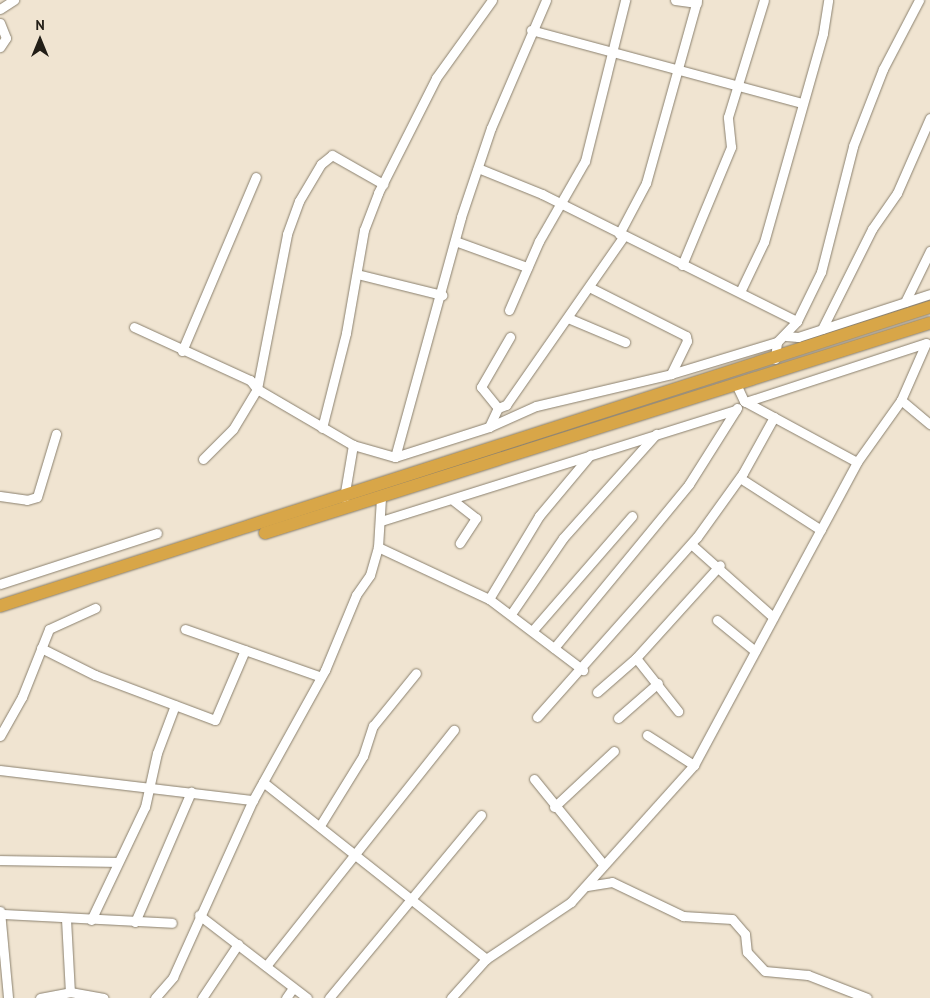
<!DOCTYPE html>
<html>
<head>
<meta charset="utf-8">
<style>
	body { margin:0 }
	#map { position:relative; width:930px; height:998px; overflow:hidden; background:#f0e4d1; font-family:"PT Sans",sans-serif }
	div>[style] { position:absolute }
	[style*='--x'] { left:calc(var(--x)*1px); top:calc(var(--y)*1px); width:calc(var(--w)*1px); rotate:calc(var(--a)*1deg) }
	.roads { filter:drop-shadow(0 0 1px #8a806e) drop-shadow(0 0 1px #8a806e) }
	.minor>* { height:9px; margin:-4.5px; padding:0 4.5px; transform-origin:4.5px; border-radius:4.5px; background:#fff }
	.highway>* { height:12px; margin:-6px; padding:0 6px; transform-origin:6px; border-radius:6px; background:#d8a648 }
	span { translate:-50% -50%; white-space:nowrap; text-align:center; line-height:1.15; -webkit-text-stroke:4.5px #f0e4d1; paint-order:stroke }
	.north { position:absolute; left:15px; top:15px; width:50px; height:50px; -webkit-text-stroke:4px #f0e4d1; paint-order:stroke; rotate:0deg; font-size:14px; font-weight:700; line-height:20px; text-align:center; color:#221e17 }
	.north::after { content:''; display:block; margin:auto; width:18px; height:22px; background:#221e17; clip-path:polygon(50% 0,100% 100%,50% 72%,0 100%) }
</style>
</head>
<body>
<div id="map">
	<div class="roads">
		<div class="minor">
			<i style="--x:675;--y:0;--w:22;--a:8"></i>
			<i style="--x:0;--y:9;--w:17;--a:-33"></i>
			<i style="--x:0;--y:23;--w:16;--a:68"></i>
			<i style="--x:6;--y:38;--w:11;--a:124"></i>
			<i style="--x:531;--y:30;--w:280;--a:15.1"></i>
			<i style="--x:478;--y:168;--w:69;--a:22.1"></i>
			<i style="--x:542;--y:194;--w:285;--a:26.5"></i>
			<i style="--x:619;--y:234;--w:58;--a:-62.1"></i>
			<i style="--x:646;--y:183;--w:190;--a:-74.4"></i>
			<i style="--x:455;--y:241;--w:77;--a:19.9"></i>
			<i style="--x:682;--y:265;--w:128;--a:-67.4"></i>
			<i style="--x:731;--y:147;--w:30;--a:-96"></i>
			<i style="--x:728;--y:117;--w:122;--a:-72.9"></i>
			<i style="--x:357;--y:274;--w:88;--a:13.9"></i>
			<i style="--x:591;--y:288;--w:106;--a:26.8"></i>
			<i style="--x:686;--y:336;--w:5;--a:79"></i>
			<i style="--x:687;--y:341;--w:37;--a:116"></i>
			<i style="--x:740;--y:292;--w:55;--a:-64.4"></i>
			<i style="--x:764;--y:242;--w:217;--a:-74.2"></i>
			<i style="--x:823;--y:33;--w:33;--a:-81"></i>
			<i style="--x:905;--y:302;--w:57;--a:-63.9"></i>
			<i style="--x:509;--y:310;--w:75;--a:-66.5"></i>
			<i style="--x:539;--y:241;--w:92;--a:-60.1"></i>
			<i style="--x:585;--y:161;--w:166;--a:-76"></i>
			<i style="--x:568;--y:318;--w:62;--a:22.8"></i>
			<i style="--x:134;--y:327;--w:128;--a:24.6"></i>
			<i style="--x:250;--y:380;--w:11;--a:52"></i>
			<i style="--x:257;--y:389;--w:111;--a:30.3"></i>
			<i style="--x:353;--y:445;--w:44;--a:15.9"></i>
			<i style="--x:395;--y:457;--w:99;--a:-17.7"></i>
			<i style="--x:489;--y:427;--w:51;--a:-24.1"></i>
			<i style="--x:536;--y:406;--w:139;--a:-13.3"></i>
			<i style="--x:671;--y:374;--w:111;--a:-16.8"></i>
			<i style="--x:777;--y:342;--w:17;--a:97"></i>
			<i style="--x:822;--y:329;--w:112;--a:-63.4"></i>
			<i style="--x:872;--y:229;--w:44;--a:-55.2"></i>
			<i style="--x:897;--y:193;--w:82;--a:-66.3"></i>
			<i style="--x:786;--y:336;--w:12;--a:5"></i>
			<i style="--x:798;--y:337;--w:139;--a:-18"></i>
			<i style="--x:777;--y:342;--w:29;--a:-46"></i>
			<i style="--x:797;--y:321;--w:55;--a:-63.9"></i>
			<i style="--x:821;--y:272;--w:130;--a:-75.7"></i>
			<i style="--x:853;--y:146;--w:83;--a:-68.7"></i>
			<i style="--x:883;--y:69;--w:78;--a:-62.4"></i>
			<i style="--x:182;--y:351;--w:189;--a:-67"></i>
			<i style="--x:736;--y:384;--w:19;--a:65"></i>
			<i style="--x:744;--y:401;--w:128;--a:28.4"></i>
			<i style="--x:901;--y:400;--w:38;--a:40"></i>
			<i style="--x:498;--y:408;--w:27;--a:-129"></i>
			<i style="--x:481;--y:387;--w:58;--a:-59.9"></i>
			<i style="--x:489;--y:427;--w:21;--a:-65"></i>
			<i style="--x:498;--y:408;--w:9;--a:-21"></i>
			<i style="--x:506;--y:405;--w:206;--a:-55.1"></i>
			<i style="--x:322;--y:428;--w:98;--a:-75.8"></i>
			<i style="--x:346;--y:333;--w:105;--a:-80.1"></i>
			<i style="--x:364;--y:230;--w:40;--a:-69"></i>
			<i style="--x:378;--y:193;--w:129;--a:-63.2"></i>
			<i style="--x:436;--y:78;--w:96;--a:-54.3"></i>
			<i style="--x:395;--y:457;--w:249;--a:-74.6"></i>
			<i style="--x:461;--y:217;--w:94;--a:-71.4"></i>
			<i style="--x:491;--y:128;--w:139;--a:-66.7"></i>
			<i style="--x:203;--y:459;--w:42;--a:-45"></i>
			<i style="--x:233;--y:429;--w:47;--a:-59"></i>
			<i style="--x:257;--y:389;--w:158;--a:-79"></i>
			<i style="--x:287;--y:234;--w:35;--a:-70"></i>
			<i style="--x:299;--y:201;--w:43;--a:-59.3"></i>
			<i style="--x:321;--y:164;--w:14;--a:-39"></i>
			<i style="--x:332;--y:155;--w:59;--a:29.6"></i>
			<i style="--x:740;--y:478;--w:96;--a:32.7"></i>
			<i style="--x:0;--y:496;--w:27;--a:8"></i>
			<i style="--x:27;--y:500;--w:10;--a:-17"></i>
			<i style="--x:37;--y:497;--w:66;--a:-73.2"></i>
			<i style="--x:344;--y:498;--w:54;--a:-80.4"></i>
			<i style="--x:454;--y:501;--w:28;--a:38"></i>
			<i style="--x:476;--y:518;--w:30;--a:123"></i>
			<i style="--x:381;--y:521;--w:372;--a:-17.4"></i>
			<i style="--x:691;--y:544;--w:110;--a:41.7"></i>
			<i style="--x:378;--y:547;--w:123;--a:25.1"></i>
			<i style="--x:489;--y:599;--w:118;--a:37.1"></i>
			<i style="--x:0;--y:584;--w:165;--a:-18"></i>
			<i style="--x:489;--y:599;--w:97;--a:-58.9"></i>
			<i style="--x:539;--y:516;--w:80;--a:-50.1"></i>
			<i style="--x:511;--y:614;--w:92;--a:-55.6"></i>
			<i style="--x:563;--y:538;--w:140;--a:-48.2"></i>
			<i style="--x:717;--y:620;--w:49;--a:39.2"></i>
			<i style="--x:185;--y:629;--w:144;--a:19.4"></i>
			<i style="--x:533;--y:630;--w:151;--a:-49"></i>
			<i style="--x:41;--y:648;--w:60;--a:26.6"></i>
			<i style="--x:95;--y:675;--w:128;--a:20.6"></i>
			<i style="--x:215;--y:720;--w:76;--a:-66.8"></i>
			<i style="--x:554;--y:648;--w:212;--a:-50.5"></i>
			<i style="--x:689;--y:484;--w:90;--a:-57.7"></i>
			<i style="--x:636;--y:658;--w:68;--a:51.6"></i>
			<i style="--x:597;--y:692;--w:52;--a:-41.1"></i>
			<i style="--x:636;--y:658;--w:125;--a:-47.9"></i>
			<i style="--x:537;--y:717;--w:241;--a:-48.4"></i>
			<i style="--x:697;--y:537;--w:79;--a:-54.3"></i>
			<i style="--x:743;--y:473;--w:64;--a:-61"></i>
			<i style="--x:618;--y:718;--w:53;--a:-41.2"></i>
			<i style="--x:647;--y:735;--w:56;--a:32.6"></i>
			<i style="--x:0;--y:736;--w:45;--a:-60.6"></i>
			<i style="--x:22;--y:697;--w:73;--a:-68.3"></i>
			<i style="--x:49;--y:629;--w:51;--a:-24.5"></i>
			<i style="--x:0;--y:770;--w:255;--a:6.8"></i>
			<i style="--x:534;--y:779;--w:109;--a:50.9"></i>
			<i style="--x:263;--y:782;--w:285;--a:38.4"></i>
			<i style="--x:554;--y:807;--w:82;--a:-43"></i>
			<i style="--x:321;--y:824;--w:80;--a:-58.3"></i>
			<i style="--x:363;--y:756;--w:32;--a:-72"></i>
			<i style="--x:373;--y:726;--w:68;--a:-50.9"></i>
			<i style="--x:0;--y:860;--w:116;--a:1"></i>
			<i style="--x:587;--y:886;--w:25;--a:-9"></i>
			<i style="--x:612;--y:882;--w:79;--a:25.6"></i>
			<i style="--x:683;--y:916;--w:49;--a:3.5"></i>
			<i style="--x:732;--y:919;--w:20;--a:49"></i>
			<i style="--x:745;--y:934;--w:18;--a:84"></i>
			<i style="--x:747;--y:952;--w:26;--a:47"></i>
			<i style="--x:765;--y:971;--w:43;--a:5.3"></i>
			<i style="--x:808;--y:975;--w:63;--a:21.3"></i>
			<i style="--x:0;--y:911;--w:87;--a:84.7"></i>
			<i style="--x:3;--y:914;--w:169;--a:3"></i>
			<i style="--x:199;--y:915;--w:136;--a:37.5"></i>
			<i style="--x:66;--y:919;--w:73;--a:86.9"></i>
			<i style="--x:91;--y:920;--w:125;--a:-64.5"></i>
			<i style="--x:145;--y:807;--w:55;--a:-77.5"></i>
			<i style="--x:157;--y:753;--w:51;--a:-69.4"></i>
			<i style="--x:135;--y:922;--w:142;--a:-66.7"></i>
			<i style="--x:266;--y:966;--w:302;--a:-51.5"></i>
			<i style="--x:40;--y:998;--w:31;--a:-11"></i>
			<i style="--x:70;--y:992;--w:34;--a:10"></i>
			<i style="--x:155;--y:998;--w:28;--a:-49"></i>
			<i style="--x:173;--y:977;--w:194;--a:-65.7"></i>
			<i style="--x:253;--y:800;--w:149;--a:-61"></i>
			<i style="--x:325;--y:670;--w:81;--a:-67.5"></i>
			<i style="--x:356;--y:595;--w:24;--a:-55"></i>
			<i style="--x:370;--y:575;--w:29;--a:-74"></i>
			<i style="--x:378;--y:547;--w:49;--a:-86.5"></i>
			<i style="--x:202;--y:998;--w:65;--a:-56.3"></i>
			<i style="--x:286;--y:998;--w:12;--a:-55"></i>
			<i style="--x:329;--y:998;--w:238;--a:-50.3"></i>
			<i style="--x:451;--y:998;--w:52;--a:-48.1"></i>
			<i style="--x:486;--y:959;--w:102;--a:-33.8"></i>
			<i style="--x:571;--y:902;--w:184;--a:-48.1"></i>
			<i style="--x:694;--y:765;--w:344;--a:-61.7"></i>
			<i style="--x:857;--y:462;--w:76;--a:-54.6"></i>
			<i style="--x:901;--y:400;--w:62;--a:-66.3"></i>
			<i style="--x:926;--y:343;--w:190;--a:161.9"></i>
		</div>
		<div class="highway">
			<i style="--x:265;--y:533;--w:697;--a:-17.53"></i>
			<i style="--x:0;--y:606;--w:977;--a:-17.82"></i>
		</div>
	</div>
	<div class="north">N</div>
</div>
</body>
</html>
